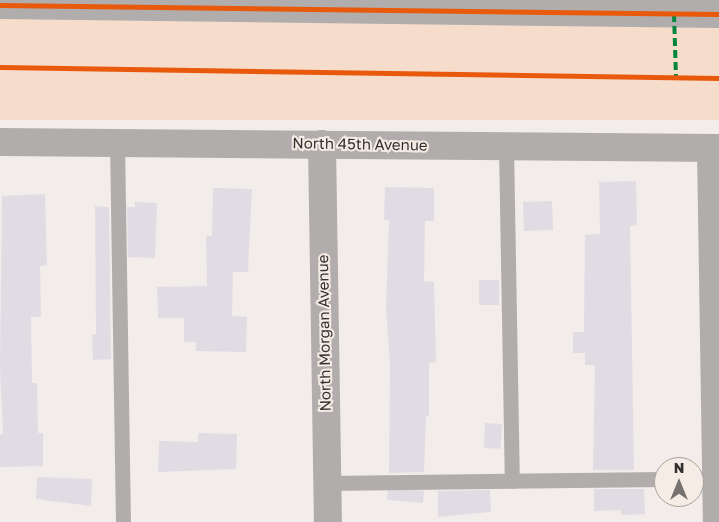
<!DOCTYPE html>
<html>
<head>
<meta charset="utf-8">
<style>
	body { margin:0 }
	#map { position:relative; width:719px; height:522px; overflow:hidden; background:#f2edea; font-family:"Golos Text",sans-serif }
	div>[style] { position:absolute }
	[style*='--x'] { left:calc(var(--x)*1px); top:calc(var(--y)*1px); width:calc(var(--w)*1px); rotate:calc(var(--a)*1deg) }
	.green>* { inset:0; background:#f6dccb; transform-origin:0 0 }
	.building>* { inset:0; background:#dfdce4; transform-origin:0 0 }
	.service>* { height:15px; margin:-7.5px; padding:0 7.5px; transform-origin:7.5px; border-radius:7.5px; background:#b0adac }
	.minor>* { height:28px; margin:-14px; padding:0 14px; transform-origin:14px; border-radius:14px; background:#b0adac }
	.tertiary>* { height:28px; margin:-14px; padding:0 14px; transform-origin:14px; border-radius:14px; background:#b0adac }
	.quiet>* { height:4px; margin-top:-2px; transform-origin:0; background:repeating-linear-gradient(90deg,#00873e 0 8px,transparent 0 12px) }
	.cycleway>* { height:5px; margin:-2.5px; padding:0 2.5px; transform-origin:2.5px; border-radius:2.5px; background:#e8590c }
	span { translate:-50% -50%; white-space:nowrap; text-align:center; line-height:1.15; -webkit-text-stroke:4px #f6ece6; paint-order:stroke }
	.street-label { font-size:15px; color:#33302d }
	.north { position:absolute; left:654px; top:457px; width:50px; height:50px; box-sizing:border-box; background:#f6ece6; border:1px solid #a8a19c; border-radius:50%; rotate:0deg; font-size:14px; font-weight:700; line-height:20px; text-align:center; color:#33302d }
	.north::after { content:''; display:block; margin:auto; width:18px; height:22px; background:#76726f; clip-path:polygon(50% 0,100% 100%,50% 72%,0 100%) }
</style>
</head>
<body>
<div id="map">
	<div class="green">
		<i style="left:0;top:0;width:719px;height:120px"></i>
	</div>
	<div class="building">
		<i style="clip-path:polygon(636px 181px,637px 225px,630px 226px,634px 470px,593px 470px,595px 365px,585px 365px,585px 353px,573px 353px,573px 332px,584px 332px,585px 235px,600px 234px,599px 182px)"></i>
		<i style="clip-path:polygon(385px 187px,434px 188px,434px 221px,425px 221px,424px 281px,434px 282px,436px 362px,429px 363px,429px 416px,426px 416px,424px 472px,389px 473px,390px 364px,386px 309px,389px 220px,384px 220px)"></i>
		<i style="clip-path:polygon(213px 188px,252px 189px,248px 272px,233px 272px,232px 316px,247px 317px,246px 352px,196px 351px,196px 342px,184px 342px,184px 318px,158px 318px,157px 287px,207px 286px,206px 236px,212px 236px)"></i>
		<i style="clip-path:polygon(45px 194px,47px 265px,40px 266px,41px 317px,31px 317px,32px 383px,37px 383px,38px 433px,43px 433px,43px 466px,0 467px,0 434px,3px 434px,0 367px,2px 196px)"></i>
		<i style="left:552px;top:201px;width:29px;height:29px;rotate:88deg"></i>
		<i style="clip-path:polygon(135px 202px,157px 203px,155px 258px,128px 257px,127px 207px,135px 207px)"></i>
		<i style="clip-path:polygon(95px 206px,109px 207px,111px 359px,93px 360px,92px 335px,96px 334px)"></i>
		<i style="left:499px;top:280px;width:25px;height:20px;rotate:90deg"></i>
		<i style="left:485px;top:423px;width:17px;height:25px;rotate:3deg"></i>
		<i style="clip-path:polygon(198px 433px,237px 434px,236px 469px,158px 472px,159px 441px,198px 442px)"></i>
		<i style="clip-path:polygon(37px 477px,92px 479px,91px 506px,36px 499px)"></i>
		<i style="clip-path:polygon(594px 489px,644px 489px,645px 514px,621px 515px,621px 510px,594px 511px)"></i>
		<i style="clip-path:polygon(490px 490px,491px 512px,438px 517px,438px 491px)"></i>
		<i style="left:424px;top:491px;width:12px;height:36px;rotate:95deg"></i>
	</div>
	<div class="service">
		<i style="--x:117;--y:142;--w:380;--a:89.1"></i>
		<i style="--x:506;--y:146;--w:335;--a:89"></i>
		<i style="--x:694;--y:479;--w:22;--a:0"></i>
		<i style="--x:327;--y:483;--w:337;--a:-0.7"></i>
	</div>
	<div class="minor">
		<i style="--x:0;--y:142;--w:719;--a:0.48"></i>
		<i style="--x:322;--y:144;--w:378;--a:89.1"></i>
		<i style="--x:711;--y:148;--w:374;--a:89.1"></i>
	</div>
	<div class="tertiary">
		<i style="--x:0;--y:5;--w:719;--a:0.72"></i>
	</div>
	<div class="quiet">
		<i style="--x:674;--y:14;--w:63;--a:88.2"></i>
	</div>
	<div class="cycleway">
		<i style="--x:0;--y:5;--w:719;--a:0.72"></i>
		<i style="--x:0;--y:67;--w:719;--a:0.88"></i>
	</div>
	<div class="street-label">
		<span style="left:360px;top:144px;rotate:1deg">North 45th Avenue</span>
		<span style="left:324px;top:333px;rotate:-91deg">North Morgan Avenue</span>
	</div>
	<div class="north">N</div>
</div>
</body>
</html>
